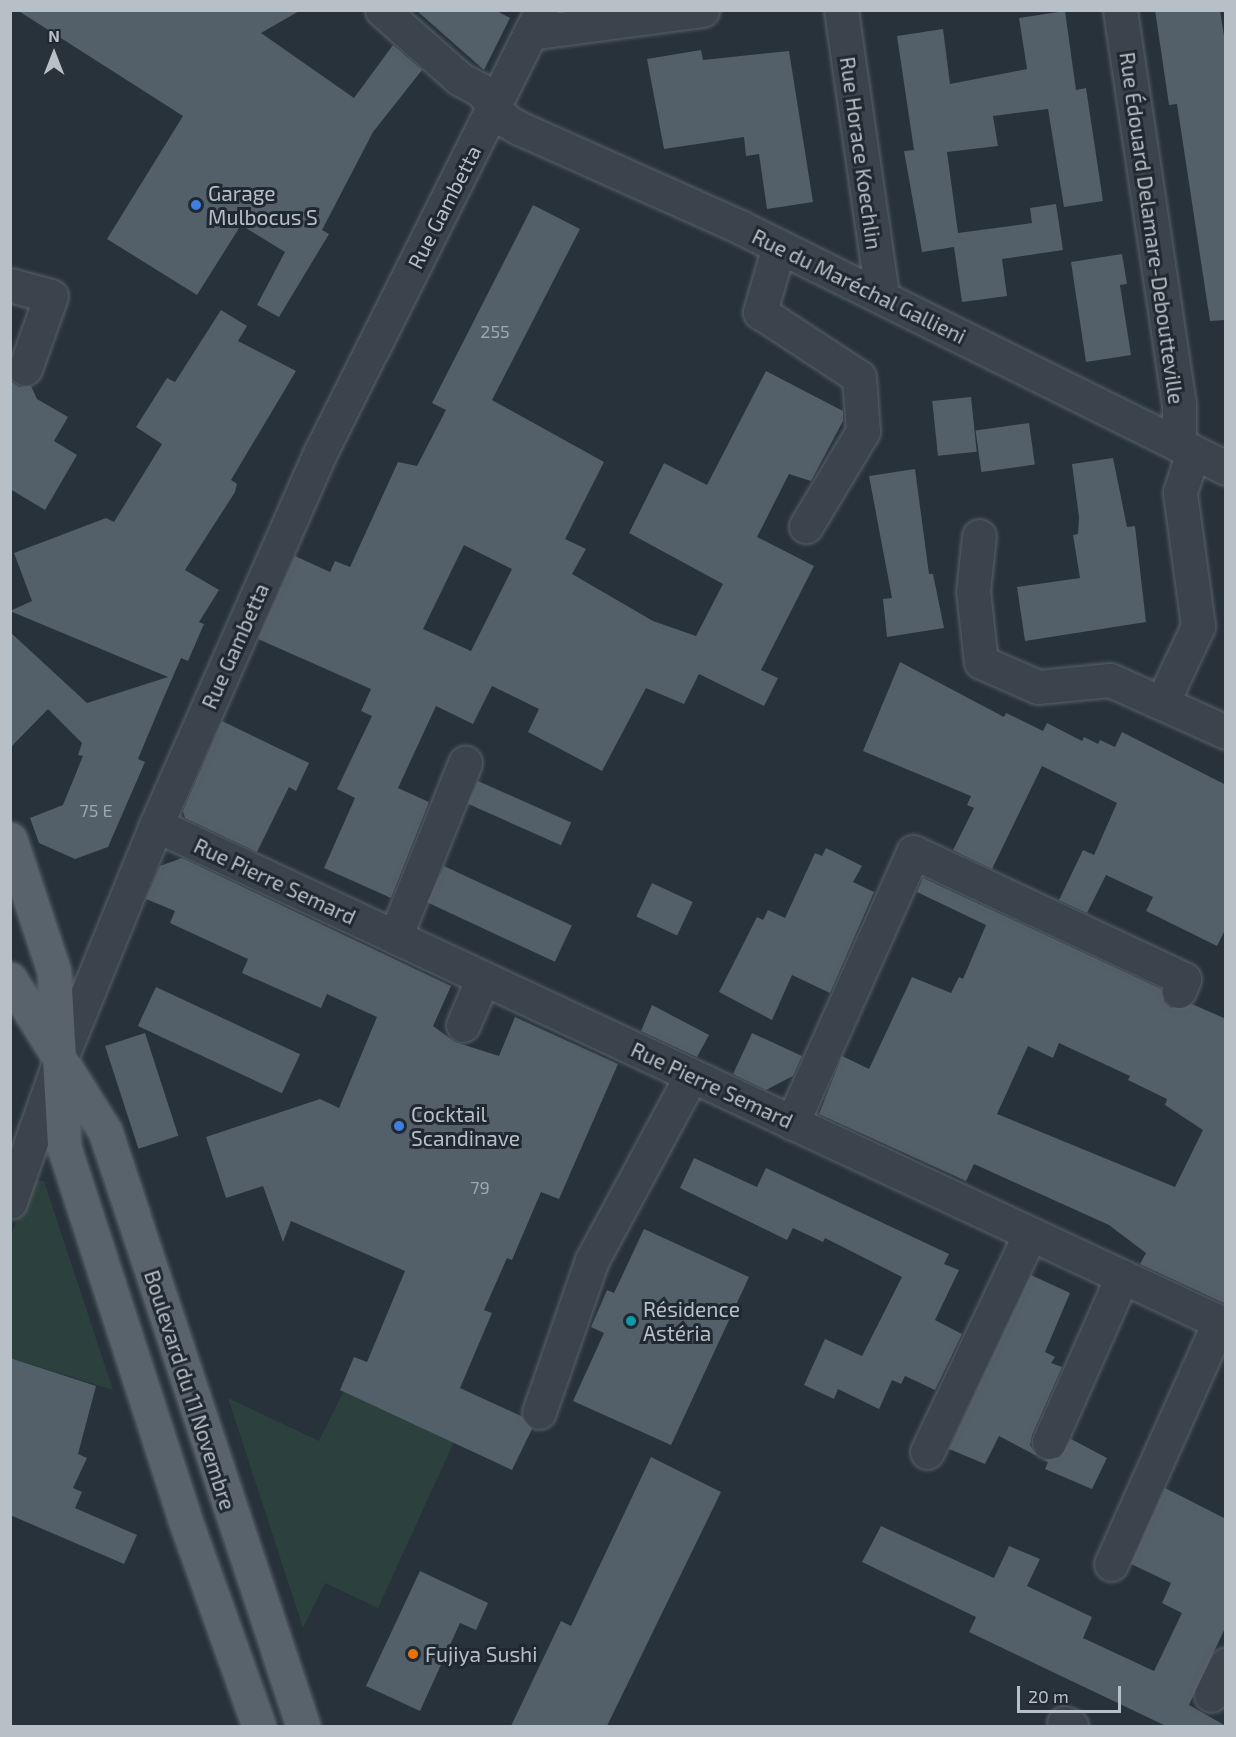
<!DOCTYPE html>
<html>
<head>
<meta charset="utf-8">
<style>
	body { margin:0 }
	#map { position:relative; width:1236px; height:1737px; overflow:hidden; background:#27323b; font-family:"Exo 2",sans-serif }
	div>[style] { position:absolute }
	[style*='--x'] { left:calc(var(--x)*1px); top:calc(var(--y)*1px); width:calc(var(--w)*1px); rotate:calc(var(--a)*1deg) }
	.green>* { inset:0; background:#2c403e }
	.building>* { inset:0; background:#535f69; transform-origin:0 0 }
	.roads { filter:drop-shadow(0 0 2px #59626a) drop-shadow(0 0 2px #59626a) }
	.minor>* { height:33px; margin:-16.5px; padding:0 16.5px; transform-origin:16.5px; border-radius:16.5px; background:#3b444c }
	.major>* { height:33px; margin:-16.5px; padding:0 16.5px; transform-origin:16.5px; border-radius:16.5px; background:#59636b }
	.dots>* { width:16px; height:16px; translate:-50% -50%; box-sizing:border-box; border:3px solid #202931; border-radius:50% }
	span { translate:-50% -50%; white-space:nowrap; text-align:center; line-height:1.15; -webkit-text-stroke:6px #202931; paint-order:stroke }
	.number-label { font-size:18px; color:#9ea7b0 }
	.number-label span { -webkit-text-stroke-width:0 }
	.street-label { font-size:21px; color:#b7bfc7 }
	.poi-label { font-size:21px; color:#b7bfc7 }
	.left { translate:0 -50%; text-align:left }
	.frame { position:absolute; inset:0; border:12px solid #b7bfc7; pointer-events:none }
	.north { position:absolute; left:24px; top:24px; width:60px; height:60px; -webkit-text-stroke:4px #202931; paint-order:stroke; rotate:0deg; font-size:16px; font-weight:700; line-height:24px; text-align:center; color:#b7bfc7 }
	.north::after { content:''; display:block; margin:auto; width:21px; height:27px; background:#b7bfc7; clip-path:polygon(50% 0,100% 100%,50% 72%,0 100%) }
	.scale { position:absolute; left:1017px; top:1686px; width:104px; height:27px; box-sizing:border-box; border:3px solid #b7bfc7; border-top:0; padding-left:8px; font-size:18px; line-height:21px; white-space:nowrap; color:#b7bfc7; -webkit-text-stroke:4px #202931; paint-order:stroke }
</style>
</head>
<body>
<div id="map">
	<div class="green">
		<i style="clip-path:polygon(32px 1180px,44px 1181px,113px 1390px,11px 1358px,10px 1238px)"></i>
		<i style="clip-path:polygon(344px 1391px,454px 1442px,378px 1608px,325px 1583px,303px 1628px,228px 1398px,319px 1441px)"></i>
	</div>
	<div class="building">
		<i style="clip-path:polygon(17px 10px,301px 10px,261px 33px,354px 98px,393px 45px,422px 70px,373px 132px,322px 230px,329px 234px,279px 317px,257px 305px,285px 252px,241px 225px,197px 295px,107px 239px,183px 116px)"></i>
		<i style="clip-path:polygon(416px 10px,495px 10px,510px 18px,484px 70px)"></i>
		<i style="clip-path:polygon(1155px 10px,1220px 10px,1226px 49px,1226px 320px,1210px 321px,1177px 104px,1169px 105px)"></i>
		<i style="clip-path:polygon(1065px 11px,1076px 90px,1086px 88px,1103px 201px,1064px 207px,1048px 109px,993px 116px,998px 146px,947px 152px,958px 233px,1032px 223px,1030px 208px,1056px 204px,1063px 250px,1002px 259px,1007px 296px,962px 302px,954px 247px,922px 252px,904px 151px,914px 150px,897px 36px,943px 29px,950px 84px,1027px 69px,1019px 18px)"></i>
		<i style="clip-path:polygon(701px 50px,703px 60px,789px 51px,813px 202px,767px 209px,759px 154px,746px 156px,744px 137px,664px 149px,647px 59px)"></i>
		<i style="clip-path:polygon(evenodd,533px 205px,580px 229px,492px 400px,604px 462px,565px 539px,586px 549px,572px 574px,653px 621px,696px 636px,723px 584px,629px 533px,664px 463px,707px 485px,766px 371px,843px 411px,843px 421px,811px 481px,789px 474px,757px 537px,814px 566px,761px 670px,778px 678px,764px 706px,699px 674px,684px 704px,646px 688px,602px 771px,528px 732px,539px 709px,492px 686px,473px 724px,436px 706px,398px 788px,429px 802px,391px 898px,324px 868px,355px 798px,337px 789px,372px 716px,361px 711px,371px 689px,258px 639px,295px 556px,330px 572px,335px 561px,350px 567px,398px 462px,417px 466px,446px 410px,432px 403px,533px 205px,464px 545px,512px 569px,471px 651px,423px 629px,464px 545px)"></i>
		<i style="clip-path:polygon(1122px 254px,1127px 284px,1120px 285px,1131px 355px,1086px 362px,1071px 262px)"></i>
		<i style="clip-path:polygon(221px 310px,247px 326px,238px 341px,296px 371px,231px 480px,237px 484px,235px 492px,185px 570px,219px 590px,199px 622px,204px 624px,188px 661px,181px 658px,161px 704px,138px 759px,145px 762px,108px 847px,75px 859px,39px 843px,30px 818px,63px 805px,83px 756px,78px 755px,82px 743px,48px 709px,10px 748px,10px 632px,87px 703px,168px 677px,10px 611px,32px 601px,14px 553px,106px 518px,114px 522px,162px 444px,136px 427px,167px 378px,175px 382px)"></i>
		<i style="clip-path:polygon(10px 381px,19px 387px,31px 386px,37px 399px,68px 417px,54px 441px,77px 455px,45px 510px,10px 489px)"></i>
		<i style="left:971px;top:397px;width:55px;height:39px;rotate:84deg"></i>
		<i style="left:1029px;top:423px;width:42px;height:54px;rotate:82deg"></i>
		<i style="clip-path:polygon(1113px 458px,1127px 527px,1135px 526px,1146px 622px,1025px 641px,1017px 587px,1080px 578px,1073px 535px,1078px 534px,1079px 517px,1072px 464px)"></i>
		<i style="clip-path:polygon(915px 469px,929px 574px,933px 574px,944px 628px,887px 637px,883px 599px,892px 598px,869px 476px)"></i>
		<i style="clip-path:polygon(900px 662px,1004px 717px,1006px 713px,1043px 731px,1047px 723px,1082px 741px,1084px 737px,1098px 744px,1100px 740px,1115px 747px,1122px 732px,1226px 785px,1226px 928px,1217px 946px,1146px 911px,1153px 897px,1106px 875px,1087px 913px,1059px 900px,1083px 850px,1094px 855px,1117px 803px,1042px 766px,992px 869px,953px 850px,974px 808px,967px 805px,971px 796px,863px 751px)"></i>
		<i style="clip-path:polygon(222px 721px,309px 763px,296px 791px,289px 787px,257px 852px,185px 818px,183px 811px)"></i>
		<i style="left:478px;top:781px;width:102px;height:25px;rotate:24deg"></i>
		<i style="clip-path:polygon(826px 848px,862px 866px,853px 882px,874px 892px,830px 993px,792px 975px,772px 1020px,719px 992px,757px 917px,763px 920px,768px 910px,785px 918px,815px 853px,822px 856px)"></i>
		<i style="clip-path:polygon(182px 858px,451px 986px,433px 1026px,455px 1042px,499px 1056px,515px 1017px,618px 1064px,559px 1199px,541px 1192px,512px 1260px,507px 1258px,484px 1310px,492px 1313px,460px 1388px,521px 1416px,532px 1429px,512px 1470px,340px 1390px,354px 1357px,367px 1362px,405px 1271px,291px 1221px,283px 1242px,263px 1186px,226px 1198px,206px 1137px,320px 1099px,339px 1108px,377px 1017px,327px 994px,321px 1008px,242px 973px,248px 959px,170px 923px,175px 911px,146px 899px,160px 866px)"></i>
		<i style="left:444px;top:866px;width:141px;height:40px;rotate:25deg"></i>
		<i style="clip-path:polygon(evenodd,923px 878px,1161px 989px,1164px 1002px,1171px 1008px,1192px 1004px,1226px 1019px,1226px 1304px,1140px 1264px,1146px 1253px,1109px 1225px,974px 1164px,966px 1181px,819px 1114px,842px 1056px,869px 1069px,912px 977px,951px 993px,959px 977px,963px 979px,986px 925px,917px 892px,923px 878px,1059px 1043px,1130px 1076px,1128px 1080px,1167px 1099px,1165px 1105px,1203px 1130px,1175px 1187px,997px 1114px,1028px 1046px,1053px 1058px,1059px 1043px)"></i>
		<i style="left:652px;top:883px;width:45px;height:37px;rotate:25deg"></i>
		<i style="left:156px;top:987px;width:159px;height:43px;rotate:25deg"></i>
		<i style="clip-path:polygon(652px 1005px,709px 1035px,697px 1057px,641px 1031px)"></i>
		<i style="left:145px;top:1033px;width:108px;height:42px;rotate:72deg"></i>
		<i style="clip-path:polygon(752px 1033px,802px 1056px,793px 1076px,766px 1090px,733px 1074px)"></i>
		<i style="clip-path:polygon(694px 1158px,757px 1187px,766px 1168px,949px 1254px,944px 1264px,959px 1270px,935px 1320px,962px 1334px,935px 1390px,905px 1376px,901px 1384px,892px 1380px,879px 1409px,838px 1389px,834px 1399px,804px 1385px,825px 1339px,862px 1356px,902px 1277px,825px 1238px,823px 1242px,793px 1228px,787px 1240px,680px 1188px)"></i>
		<i style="clip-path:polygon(644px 1229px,749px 1277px,671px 1445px,573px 1401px,604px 1333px,591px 1327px,607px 1290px,614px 1293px)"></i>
		<i style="clip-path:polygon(1031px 1275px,1070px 1293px,1045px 1352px,1055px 1357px,1051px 1363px,1062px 1367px,1032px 1435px,1030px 1445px,1037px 1456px,999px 1436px,985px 1464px,949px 1449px)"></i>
		<i style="clip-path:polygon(10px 1358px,96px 1386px,78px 1454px,87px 1458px,73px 1488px,82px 1492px,75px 1508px,137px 1535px,124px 1564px,10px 1515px)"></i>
		<i style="clip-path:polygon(1071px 1439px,1107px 1458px,1092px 1489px,1045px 1469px,1048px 1462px,1044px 1460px,1060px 1457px)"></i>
		<i style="clip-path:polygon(651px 1457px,721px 1492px,607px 1726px,511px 1726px,561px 1621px,571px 1626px)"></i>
		<i style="clip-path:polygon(1165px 1488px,1226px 1519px,1226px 1626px,1189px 1705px,1226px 1726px,1166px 1726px,969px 1632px,976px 1617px,862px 1562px,881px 1526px,994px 1578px,1009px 1546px,1040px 1559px,1027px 1586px,1092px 1617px,1083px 1638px,1154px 1671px,1182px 1613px,1162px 1603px,1171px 1583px,1131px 1564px)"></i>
		<i style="clip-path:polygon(420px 1571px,488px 1603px,476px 1630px,460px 1623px,420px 1711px,366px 1686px)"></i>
	</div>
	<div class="roads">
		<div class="minor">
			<i style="--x:382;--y:10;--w:104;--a:41.5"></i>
			<i style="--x:460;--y:79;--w:24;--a:28"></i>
			<i style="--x:481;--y:90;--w:38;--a:51"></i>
			<i style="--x:505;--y:120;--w:16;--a:30"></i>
			<i style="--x:519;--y:128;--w:242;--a:24.1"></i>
			<i style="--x:740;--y:227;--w:542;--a:26.38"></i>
			<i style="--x:841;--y:10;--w:289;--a:81.8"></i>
			<i style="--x:1120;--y:10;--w:398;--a:81.5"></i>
			<i style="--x:1179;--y:404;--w:41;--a:90"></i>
			<i style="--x:530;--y:33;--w:174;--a:-7.6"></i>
			<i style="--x:779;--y:246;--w:69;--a:106.1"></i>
			<i style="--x:760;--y:312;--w:118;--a:33.3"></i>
			<i style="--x:859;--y:377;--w:54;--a:85.8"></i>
			<i style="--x:863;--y:431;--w:111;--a:121"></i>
			<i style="--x:10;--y:285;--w:42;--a:15"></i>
			<i style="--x:51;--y:296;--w:77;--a:109.6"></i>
			<i style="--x:979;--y:536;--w:55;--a:96.2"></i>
			<i style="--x:973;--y:591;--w:71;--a:83.6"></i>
			<i style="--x:981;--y:662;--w:62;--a:23.7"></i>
			<i style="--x:1038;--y:687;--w:72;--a:-5.6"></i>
			<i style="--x:1110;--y:680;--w:127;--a:24.1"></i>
			<i style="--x:1162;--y:703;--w:85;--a:-64.9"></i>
			<i style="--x:1198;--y:626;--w:135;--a:-97.7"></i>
			<i style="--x:1180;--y:492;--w:42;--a:-72"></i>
			<i style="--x:156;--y:825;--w:1181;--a:25.05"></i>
			<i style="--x:395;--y:937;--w:188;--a:-68.1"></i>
			<i style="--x:463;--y:1025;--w:51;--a:-66.9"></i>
			<i style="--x:792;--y:1123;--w:297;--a:-65.9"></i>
			<i style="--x:913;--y:852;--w:299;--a:25.1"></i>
			<i style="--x:1184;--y:979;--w:13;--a:113"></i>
			<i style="--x:10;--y:1202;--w:147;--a:-70.6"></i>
			<i style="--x:59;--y:1063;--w:257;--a:-67.8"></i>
			<i style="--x:156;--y:825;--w:409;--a:-66.2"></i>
			<i style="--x:321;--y:451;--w:493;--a:-63.4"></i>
			<i style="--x:539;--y:1412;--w:161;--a:-70.8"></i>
			<i style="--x:592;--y:1260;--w:209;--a:-61.7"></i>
			<i style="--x:1049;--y:1442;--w:180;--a:-66.1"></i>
			<i style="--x:927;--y:1452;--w:241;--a:-64.7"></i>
			<i style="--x:1111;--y:1564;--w:265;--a:-65.9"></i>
			<i style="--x:1211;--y:1695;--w:34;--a:-64"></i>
			<i style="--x:1064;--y:1723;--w:8;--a:23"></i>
		</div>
		<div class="major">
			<i style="--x:10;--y:839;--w:139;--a:71.6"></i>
			<i style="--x:54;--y:971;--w:176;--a:86.7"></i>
			<i style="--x:64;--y:1147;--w:389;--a:72"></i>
			<i style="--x:184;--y:1517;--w:222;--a:70.3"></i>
			<i style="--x:10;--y:979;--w:179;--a:58"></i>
			<i style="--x:105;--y:1131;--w:627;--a:71.59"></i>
		</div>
	</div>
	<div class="dots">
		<i style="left:196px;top:205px;background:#3f7fe0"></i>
		<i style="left:399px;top:1126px;background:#3f7fe0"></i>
		<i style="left:631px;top:1321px;background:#0f9aa8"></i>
		<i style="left:413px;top:1654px;background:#e8710a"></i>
	</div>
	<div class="number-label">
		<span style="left:495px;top:331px">255</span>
		<span style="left:96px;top:810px">75 E</span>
		<span style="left:480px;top:1187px">79</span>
	</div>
	<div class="street-label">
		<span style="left:861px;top:153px;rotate:82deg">Rue Horace Koechlin</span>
		<span style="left:444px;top:207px;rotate:-63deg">Rue Gambetta</span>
		<span style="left:1152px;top:228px;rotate:82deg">Rue Édouard Delamare-Deboutteville</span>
		<span style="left:859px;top:286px;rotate:26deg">Rue du Maréchal Gallieni</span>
		<span style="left:235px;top:646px;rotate:-66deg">Rue Gambetta</span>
		<span style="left:275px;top:881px;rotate:25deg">Rue Pierre Semard</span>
		<span style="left:712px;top:1085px;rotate:25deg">Rue Pierre Semard</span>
		<span style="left:190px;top:1390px;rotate:72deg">Boulevard du 11 Novembre</span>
	</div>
	<div class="poi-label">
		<span class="left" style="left:208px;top:205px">Garage<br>Mulbocus S</span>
		<span class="left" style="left:411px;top:1126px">Cocktail<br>Scandinave</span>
		<span class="left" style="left:643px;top:1321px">Résidence<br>Astéria</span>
		<span class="left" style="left:425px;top:1654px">Fujiya Sushi</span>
	</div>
	<div class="frame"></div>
	<div class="north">N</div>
	<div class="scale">20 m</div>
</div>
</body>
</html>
